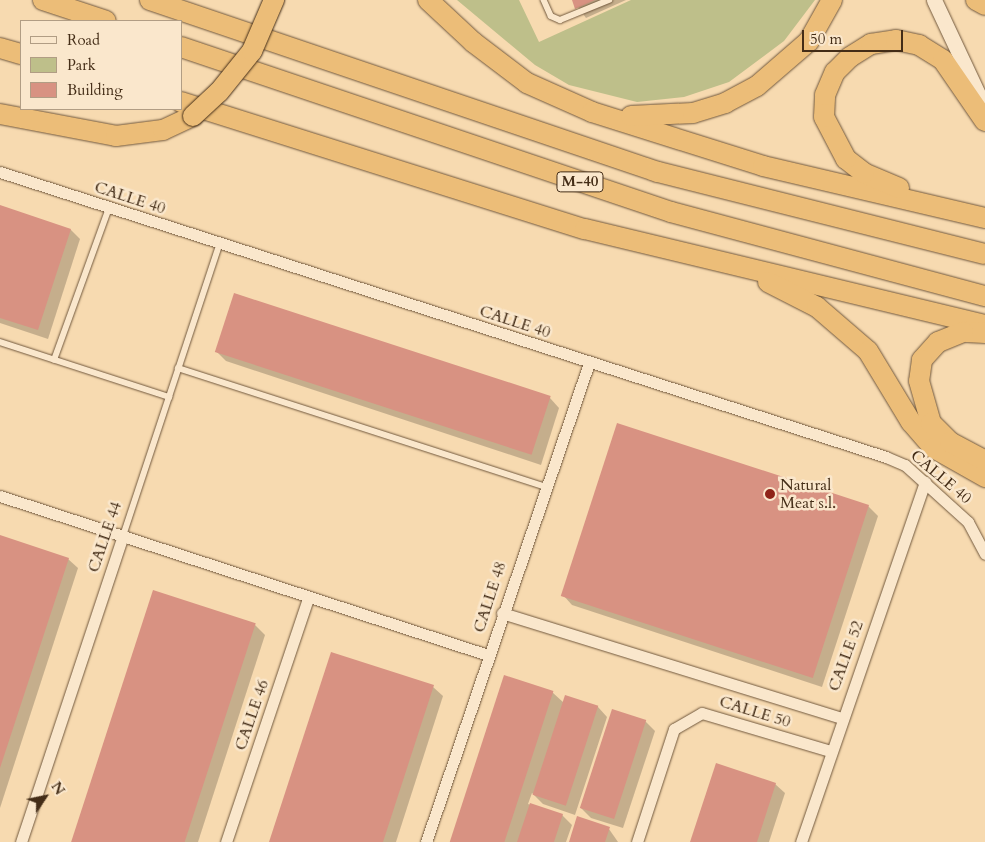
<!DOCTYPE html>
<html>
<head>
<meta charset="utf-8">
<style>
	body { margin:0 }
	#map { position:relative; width:985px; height:842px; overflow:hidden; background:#f7dab0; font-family:Cardo,serif }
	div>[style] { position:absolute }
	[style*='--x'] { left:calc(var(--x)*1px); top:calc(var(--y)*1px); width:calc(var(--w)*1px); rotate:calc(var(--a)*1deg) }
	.green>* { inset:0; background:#bebf8a }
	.shadow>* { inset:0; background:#0003 }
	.building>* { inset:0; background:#d89282; transform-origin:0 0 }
	.roads { filter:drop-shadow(0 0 1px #71583d) drop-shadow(0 0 1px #71583d) }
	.lane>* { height:5.5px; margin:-2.75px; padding:0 2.75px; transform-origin:2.75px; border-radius:2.75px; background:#fae7cc }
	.street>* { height:11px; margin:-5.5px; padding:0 5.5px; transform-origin:5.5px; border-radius:5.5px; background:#fae7cc }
	.secondary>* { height:15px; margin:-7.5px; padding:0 7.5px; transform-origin:7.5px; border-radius:7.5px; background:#fae7cc }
	.highway>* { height:20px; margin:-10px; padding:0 10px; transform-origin:10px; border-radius:10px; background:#ecbd78 }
	.bridges { filter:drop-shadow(0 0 1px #442d17) drop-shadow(0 0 1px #442d17) }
	.highway-bridge>* { height:20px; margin:-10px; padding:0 10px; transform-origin:10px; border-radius:10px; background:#ecbd78 }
	.dots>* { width:14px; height:14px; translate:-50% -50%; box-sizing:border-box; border:2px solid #fae7cc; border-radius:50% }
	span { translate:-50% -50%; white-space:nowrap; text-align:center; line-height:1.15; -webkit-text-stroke:5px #fae7cc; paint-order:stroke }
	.shield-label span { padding:1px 4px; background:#fae7cc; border:1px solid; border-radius:4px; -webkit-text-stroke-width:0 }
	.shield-label { font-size:15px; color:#442d17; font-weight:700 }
	.street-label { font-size:16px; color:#442d17 }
	.poi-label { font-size:16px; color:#442d17 }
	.left { translate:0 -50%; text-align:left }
	.legend { position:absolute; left:20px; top:20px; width:162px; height:90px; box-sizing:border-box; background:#fae7cc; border:1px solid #b19d84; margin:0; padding:6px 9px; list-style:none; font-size:15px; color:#442d17 }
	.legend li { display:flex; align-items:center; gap:10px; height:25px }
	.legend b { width:25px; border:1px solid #b19d84 }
	.north { position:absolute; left:20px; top:772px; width:50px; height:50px; -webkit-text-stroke:4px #fae7cc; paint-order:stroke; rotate:56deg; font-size:14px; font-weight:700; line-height:20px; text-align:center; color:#442d17 }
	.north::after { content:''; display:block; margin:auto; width:18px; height:22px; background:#442d17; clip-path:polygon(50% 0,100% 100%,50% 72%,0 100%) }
	.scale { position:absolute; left:802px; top:30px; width:101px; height:22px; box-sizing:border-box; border:2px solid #442d17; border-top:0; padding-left:6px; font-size:15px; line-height:18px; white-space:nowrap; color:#442d17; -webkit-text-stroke:4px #fae7cc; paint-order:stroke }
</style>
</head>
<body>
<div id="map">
	<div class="green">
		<i style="clip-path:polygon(457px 0,519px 0,539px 42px,631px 0,815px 0,784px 41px,729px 82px,684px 97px,637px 102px,569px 85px,535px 65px)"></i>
	</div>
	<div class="shadow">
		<i style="clip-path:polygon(573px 0,626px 0,586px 18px)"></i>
		<i style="clip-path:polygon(0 206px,71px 230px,80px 239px,48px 339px,0 323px)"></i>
		<i style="clip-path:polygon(235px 294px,550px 398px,559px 408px,541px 465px,226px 361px,216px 351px)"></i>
		<i style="clip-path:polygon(868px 506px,878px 516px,822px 687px,572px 605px,563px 595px)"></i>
		<i style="clip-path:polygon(0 537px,68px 559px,78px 568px,0 808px)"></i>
		<i style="clip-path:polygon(255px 625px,265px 635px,198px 842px,73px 842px)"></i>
		<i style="clip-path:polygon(433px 687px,443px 696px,396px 842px,270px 842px)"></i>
		<i style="clip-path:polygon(552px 692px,564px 703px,566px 697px,598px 707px,607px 717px,575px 815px,543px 804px,532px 793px,528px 804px,562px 815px,572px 825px,566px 842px,450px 842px)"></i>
		<i style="clip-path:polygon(645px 721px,655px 731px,623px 828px,591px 818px,581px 808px)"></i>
		<i style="clip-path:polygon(775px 784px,785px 793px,769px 842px,692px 842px)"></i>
		<i style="clip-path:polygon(609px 829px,618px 842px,570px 842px)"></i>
	</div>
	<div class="building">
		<i style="clip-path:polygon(572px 0,595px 0,575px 9px)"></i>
		<i style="clip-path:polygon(0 205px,71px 229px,38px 330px,0 318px)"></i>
		<i style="left:234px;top:293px;width:333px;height:62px;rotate:18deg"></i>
		<i style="left:617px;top:423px;width:265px;height:182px;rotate:18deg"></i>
		<i style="clip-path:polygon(0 535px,69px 558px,0 768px)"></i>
		<i style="left:153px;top:590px;width:108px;height:265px;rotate:18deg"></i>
		<i style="clip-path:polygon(331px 652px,434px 685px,383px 842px,269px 842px)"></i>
		<i style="left:504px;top:675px;width:52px;height:176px;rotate:18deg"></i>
		<i style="left:565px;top:695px;width:35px;height:105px;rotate:18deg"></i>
		<i style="left:612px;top:709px;width:36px;height:104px;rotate:18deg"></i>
		<i style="clip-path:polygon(716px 763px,776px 783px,757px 842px,690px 842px)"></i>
		<i style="clip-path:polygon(530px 803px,563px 814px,554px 842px,517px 842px)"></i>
		<i style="clip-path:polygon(577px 816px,610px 827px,605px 842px,569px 842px)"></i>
	</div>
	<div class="roads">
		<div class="lane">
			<i style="--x:544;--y:0;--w:17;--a:66"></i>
			<i style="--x:551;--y:16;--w:10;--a:24"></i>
			<i style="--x:560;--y:20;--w:53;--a:-22.2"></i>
			<i style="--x:0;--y:342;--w:178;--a:18"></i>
			<i style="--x:54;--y:360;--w:162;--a:-70.1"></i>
			<i style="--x:178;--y:368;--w:385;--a:17.9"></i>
			<i style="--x:123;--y:536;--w:309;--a:-71.7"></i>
		</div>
		<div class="street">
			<i style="--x:0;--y:172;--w:931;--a:17.83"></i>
			<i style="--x:886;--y:457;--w:21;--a:23"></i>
			<i style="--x:905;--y:465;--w:85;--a:42.1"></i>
			<i style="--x:968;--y:522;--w:36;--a:62"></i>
			<i style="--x:0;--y:496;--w:513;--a:18.05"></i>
			<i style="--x:502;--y:613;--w:355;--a:17.2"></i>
			<i style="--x:21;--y:842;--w:323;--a:-71.6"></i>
			<i style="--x:226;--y:842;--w:257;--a:-71.4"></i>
			<i style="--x:426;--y:842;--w:506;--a:-71.21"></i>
			<i style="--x:637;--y:842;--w:119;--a:-71.9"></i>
			<i style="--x:674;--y:729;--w:32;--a:-30"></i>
			<i style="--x:702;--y:713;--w:134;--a:16.5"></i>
			<i style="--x:801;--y:842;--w:381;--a:-71"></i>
		</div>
		<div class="secondary">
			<i style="--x:934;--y:0;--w:120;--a:64.9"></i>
		</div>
		<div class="highway">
			<i style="--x:43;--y:0;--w:66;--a:18.4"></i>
			<i style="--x:150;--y:0;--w:536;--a:18.71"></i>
			<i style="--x:658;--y:172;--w:337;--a:14.1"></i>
			<i style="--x:428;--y:0;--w:62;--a:43"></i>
			<i style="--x:473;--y:42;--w:68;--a:37.2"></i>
			<i style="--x:527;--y:83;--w:71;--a:24"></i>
			<i style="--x:592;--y:112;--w:179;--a:17.5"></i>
			<i style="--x:763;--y:166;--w:228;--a:13.2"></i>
			<i style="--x:976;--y:0;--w:10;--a:29"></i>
			<i style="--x:181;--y:47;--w:517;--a:18.61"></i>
			<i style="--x:671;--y:212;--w:325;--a:15"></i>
			<i style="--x:0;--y:48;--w:22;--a:16"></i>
			<i style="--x:181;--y:102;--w:423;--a:17.5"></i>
			<i style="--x:585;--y:229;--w:411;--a:13.5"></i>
			<i style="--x:0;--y:114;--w:118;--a:10.7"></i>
			<i style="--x:116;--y:136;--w:47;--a:-7.3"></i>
			<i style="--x:163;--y:130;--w:33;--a:-25"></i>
			<i style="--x:631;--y:116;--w:62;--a:-2.8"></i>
			<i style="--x:693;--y:113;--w:34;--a:-17"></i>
			<i style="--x:725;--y:103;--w:36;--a:-28"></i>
			<i style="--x:757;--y:86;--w:69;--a:-40.9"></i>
			<i style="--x:809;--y:41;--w:47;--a:-60.7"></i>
			<i style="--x:899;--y:188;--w:38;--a:-157"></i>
			<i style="--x:864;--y:173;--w:23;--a:-142"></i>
			<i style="--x:846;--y:159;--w:47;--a:-117.6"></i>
			<i style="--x:824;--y:117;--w:22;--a:-87"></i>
			<i style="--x:825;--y:95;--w:25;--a:-67"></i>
			<i style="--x:835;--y:72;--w:21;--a:-45"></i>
			<i style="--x:850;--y:57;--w:25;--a:-32"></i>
			<i style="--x:871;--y:44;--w:25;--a:-9"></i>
			<i style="--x:896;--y:40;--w:24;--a:12"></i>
			<i style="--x:919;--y:45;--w:28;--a:32"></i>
			<i style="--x:943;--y:60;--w:74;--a:55.5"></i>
			<i style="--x:768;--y:282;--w:55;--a:27"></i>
			<i style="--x:817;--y:307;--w:67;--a:40.8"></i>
			<i style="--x:868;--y:351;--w:83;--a:58.8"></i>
			<i style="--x:911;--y:422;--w:35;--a:49"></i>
			<i style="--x:934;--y:448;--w:59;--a:29.6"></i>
			<i style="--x:985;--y:333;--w:22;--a:-177"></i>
			<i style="--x:963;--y:332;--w:27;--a:158"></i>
			<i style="--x:938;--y:342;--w:24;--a:132"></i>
			<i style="--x:922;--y:360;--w:21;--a:98"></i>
			<i style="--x:919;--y:381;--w:44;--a:74.1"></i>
			<i style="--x:931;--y:423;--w:27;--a:45"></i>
			<i style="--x:950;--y:442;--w:40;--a:28"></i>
		</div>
	</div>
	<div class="bridges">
		<div class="highway-bridge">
			<i style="--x:193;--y:116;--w:35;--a:-43"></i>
			<i style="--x:219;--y:92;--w:53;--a:-51.2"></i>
			<i style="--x:252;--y:51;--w:56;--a:-66.7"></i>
		</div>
	</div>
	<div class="dots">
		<i style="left:770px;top:494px;background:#8f2418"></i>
	</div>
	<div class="shield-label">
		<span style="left:580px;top:182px">M-40</span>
	</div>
	<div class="street-label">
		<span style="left:130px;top:198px;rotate:18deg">CALLE 40</span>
		<span style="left:515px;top:322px;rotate:18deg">CALLE 40</span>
		<span style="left:941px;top:477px;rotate:40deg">CALLE 40</span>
		<span style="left:105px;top:537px;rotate:-71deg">CALLE 44</span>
		<span style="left:490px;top:597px;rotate:-72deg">CALLE 48</span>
		<span style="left:846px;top:656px;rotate:-70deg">CALLE 52</span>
		<span style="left:755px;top:712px;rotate:17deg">CALLE 50</span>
		<span style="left:252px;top:715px;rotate:-71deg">CALLE 46</span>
	</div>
	<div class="poi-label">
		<span class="left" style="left:780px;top:494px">Natural<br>Meat s.l.</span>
	</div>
	<ul class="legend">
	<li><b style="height:6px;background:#fae7cc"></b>Road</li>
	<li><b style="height:14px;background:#bebf8a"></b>Park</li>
	<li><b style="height:14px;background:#d89282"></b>Building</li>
	</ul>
	<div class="north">N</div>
	<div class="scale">50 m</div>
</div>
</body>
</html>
